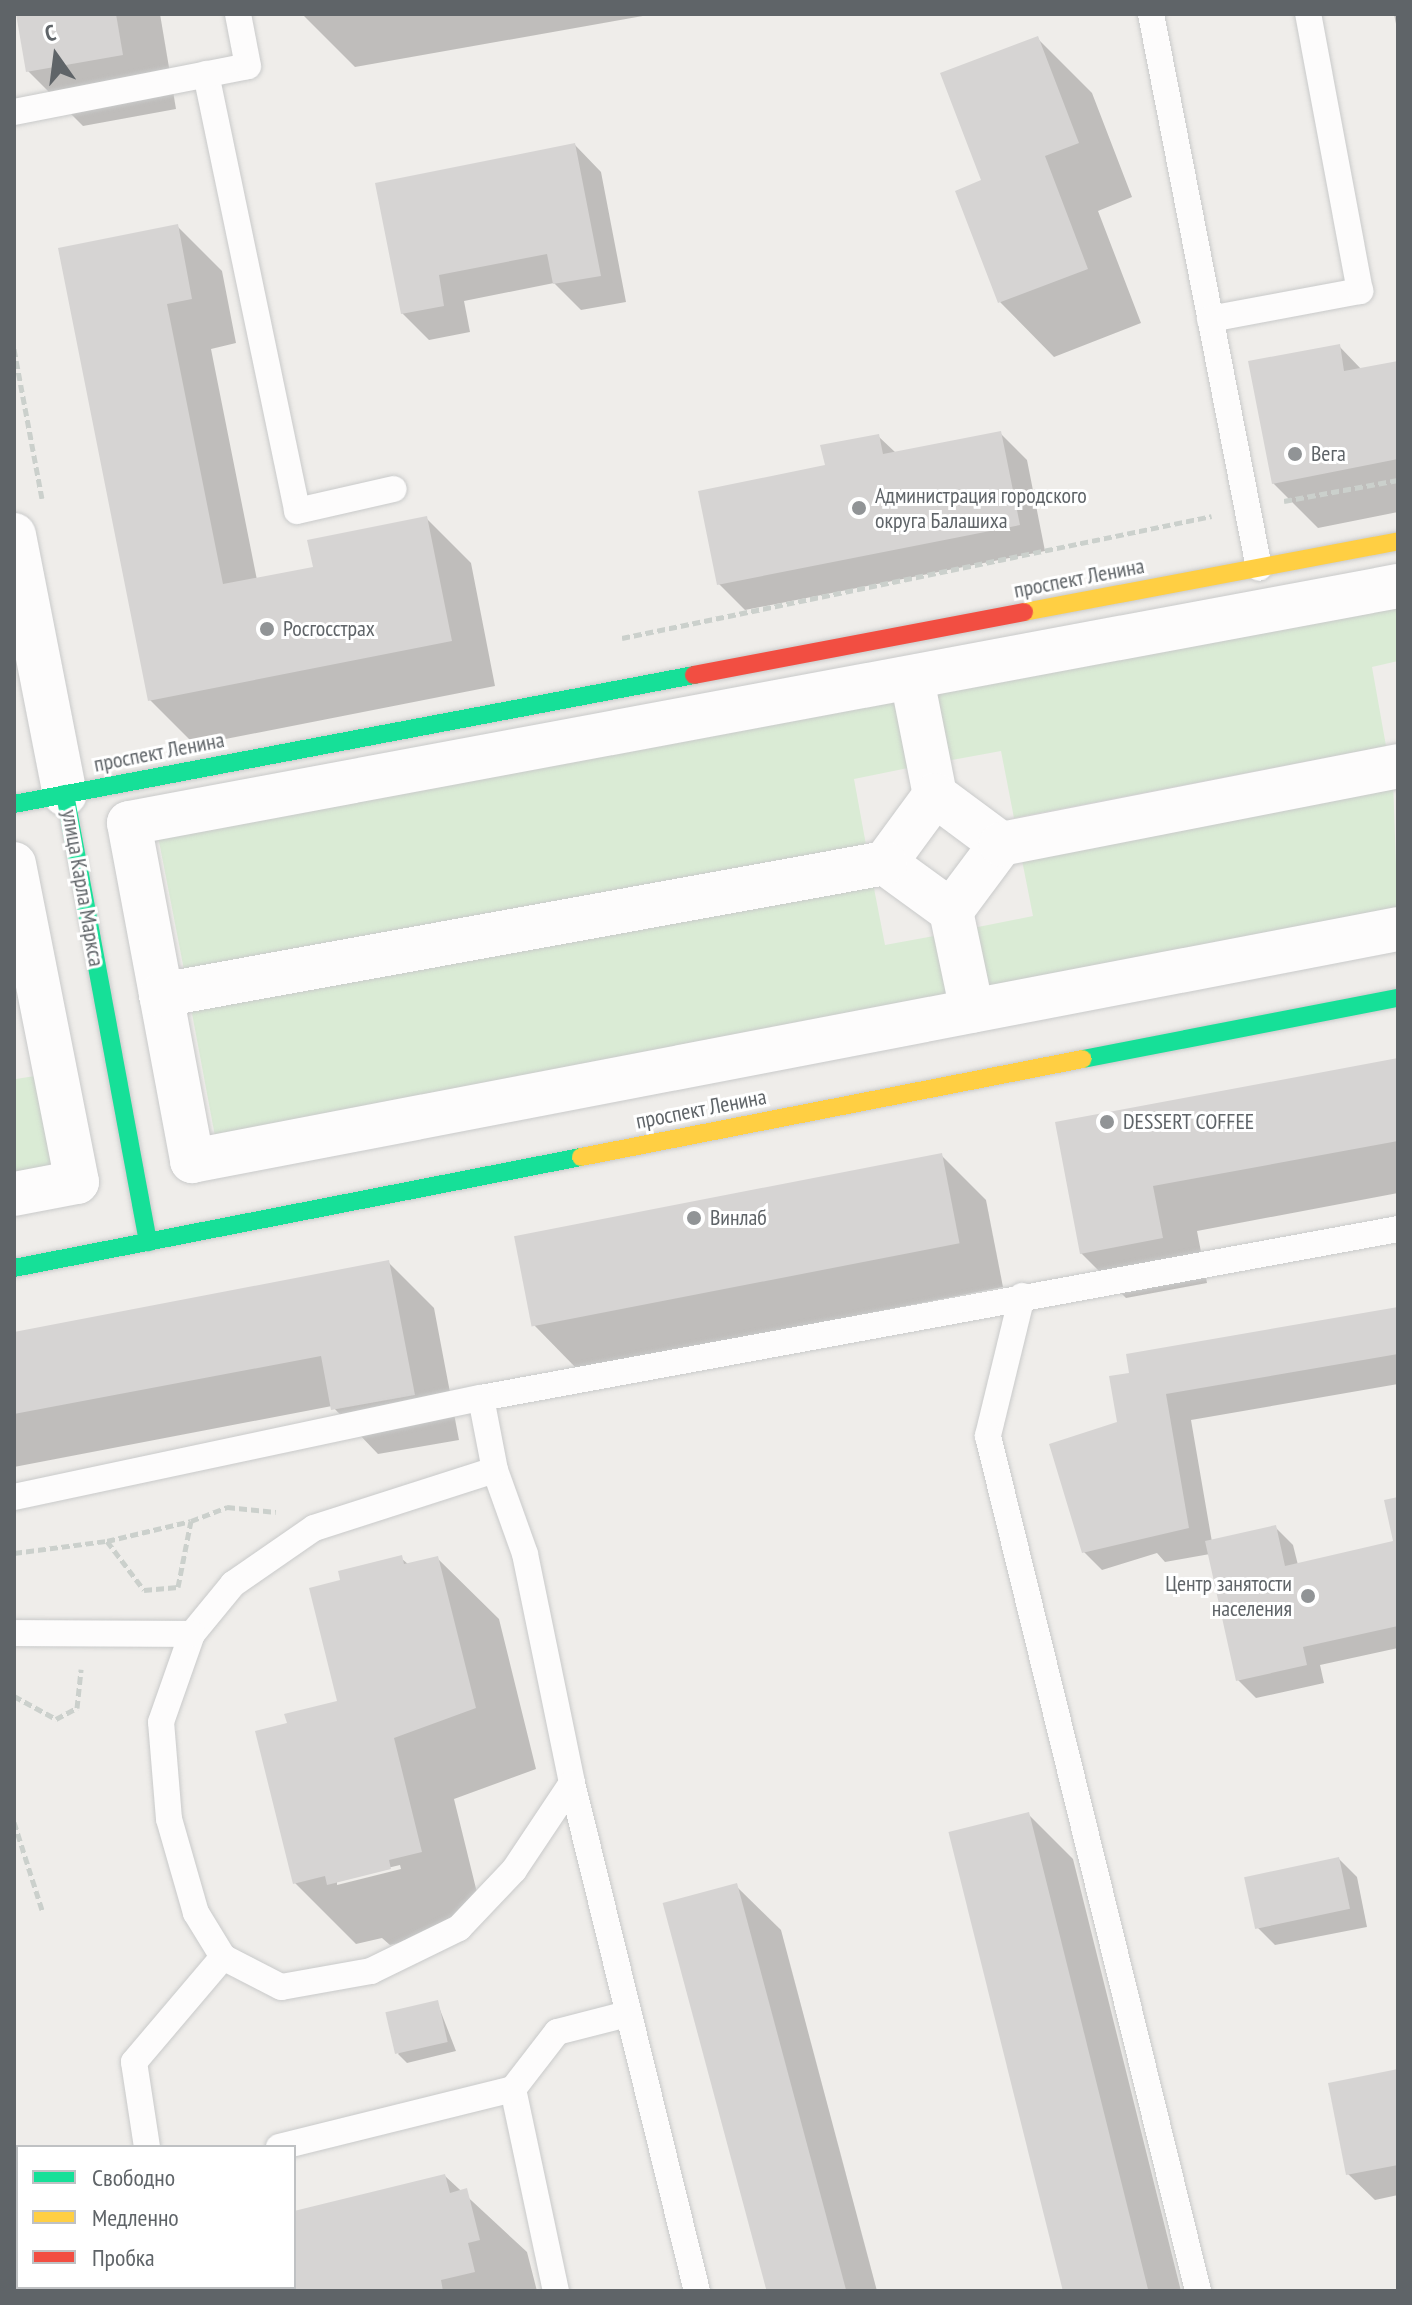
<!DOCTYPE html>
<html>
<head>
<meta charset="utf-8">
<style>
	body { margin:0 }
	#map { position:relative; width:1412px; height:2305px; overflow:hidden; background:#efedea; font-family:"PT Sans Narrow",sans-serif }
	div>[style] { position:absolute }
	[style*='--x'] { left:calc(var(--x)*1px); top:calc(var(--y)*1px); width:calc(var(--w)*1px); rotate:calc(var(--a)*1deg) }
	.green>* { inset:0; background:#daebd5 }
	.shadow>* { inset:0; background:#0003 }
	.building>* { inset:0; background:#d6d4d3; transform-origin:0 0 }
	.path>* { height:5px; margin-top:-2.5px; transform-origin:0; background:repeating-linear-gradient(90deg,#cbd0cc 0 8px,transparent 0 12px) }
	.roads { filter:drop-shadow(0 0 2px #c9caca) drop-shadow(0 0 2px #c9caca) }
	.lane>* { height:26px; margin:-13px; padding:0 13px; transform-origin:13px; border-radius:13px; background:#fdfcfc }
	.street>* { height:44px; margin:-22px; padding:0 22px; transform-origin:22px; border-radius:22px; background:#fdfcfc }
	.fast>* { height:18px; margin:-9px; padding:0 9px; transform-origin:9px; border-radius:9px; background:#16e098 }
	.slow>* { height:18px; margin:-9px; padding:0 9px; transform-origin:9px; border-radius:9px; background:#ffcf43 }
	.jam>* { height:18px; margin:-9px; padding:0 9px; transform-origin:9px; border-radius:9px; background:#f24e42 }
	.dots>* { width:22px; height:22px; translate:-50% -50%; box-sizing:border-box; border:4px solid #fff; border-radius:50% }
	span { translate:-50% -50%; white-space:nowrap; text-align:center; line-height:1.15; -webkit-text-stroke:6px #fff; paint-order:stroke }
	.poi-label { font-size:22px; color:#5f6468 }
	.left { translate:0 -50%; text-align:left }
	.right { translate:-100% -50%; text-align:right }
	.street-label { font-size:22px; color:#5f6468 }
	.frame { position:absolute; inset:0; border:16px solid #5f6468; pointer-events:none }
	.legend { position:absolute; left:16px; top:2145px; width:280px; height:144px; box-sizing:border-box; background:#fff; border:2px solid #bfc1c3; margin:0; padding:10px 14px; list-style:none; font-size:24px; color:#5f6468 }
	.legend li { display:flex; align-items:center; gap:16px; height:40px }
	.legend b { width:40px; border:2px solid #bfc1c3 }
	.north { position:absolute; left:16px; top:16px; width:80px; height:80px; -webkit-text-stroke:6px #fff; paint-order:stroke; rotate:346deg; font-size:22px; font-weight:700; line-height:32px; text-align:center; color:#5f6468 }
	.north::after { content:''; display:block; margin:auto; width:28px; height:36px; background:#5f6468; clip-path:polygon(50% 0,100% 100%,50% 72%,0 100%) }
</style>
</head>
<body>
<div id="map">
	<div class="green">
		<i style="clip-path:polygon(1398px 600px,1398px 661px,1372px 667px,1386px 746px,1014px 818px,1001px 751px,941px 762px,928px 690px)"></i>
		<i style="clip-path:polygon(900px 695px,913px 767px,854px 779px,866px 845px,185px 975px,158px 836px)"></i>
		<i style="clip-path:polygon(1393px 779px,1398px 922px,987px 1000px,973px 928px,1033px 916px,1020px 850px)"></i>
		<i style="clip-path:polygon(872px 878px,885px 945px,945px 934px,959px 1006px,217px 1147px,191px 1008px)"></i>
		<i style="clip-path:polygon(14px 1072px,16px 1079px,41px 1075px,60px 1174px,14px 1182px)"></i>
	</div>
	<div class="shadow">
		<i style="clip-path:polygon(18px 14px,160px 14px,176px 109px,83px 126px,28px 71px)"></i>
		<i style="clip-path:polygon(302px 14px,654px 14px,355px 67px)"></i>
		<i style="clip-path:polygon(1394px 14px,1398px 14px,1398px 34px)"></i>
		<i style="clip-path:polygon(1037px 38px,1092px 93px,1132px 197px,1098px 211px,1141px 323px,1054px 357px,1000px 302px,983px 181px)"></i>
		<i style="clip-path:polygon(575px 145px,601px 172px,626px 302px,581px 310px,554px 283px,464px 301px,470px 332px,429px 340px,402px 313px,377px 184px)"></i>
		<i style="clip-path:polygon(177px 226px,222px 271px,236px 343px,211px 349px,257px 580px,315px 568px,426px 518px,471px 563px,495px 686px,195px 745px,150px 700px,60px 249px)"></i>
		<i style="clip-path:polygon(1339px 346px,1362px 370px,1398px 363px,1398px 512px,1318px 528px,1273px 483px)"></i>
		<i style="clip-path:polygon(1000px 433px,1027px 460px,1045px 551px,745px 610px,719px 584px,827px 467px,878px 436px,896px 453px)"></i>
		<i style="clip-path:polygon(1398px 1060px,1398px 1193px,1197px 1231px,1207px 1283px,1126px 1298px,1081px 1253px,1057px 1124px)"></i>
		<i style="clip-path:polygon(941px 1155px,986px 1200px,1003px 1287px,578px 1370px,534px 1325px)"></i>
		<i style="clip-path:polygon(389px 1263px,434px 1308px,459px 1440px,378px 1454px,332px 1406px,14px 1467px,14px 1334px)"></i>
		<i style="clip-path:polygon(1398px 1309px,1398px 1384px,1191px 1420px,1212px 1542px,1275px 1527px,1293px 1545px,1298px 1565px,1396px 1543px,1398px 1499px,1398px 1648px,1320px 1665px,1324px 1683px,1256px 1698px,1238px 1680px,1210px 1554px,1165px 1562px,1157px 1553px,1102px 1570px,1084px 1552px,1119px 1423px,1111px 1378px)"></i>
		<i style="clip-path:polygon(evenodd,401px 1558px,409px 1565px,437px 1558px,499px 1619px,536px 1769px,454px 1799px,482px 1913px,451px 1930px,390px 1945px,382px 1938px,356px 1944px,295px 1883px,289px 1724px,339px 1702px,343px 1582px,401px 1558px,400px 1865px,401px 1869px,337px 1885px,337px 1880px,400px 1865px)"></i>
		<i style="clip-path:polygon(1028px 1814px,1073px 1859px,1181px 2291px,1064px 2291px)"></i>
		<i style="clip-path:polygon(1339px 1859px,1357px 1877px,1367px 1927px,1275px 1945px,1257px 1927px)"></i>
		<i style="clip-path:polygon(736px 1886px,781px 1930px,877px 2291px,768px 2291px)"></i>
		<i style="clip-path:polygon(437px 2002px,456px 2051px,407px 2063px,398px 2054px)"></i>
		<i style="clip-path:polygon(1398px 2071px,1398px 2195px,1375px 2200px,1348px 2174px)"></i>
		<i style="clip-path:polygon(445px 2176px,527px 2252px,537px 2291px,256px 2291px,294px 2287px,294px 2214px)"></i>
		<i style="clip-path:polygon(14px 2179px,18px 2287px,37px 2291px,14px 2291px)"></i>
	</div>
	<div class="building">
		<i style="clip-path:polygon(16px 14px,116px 14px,123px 55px,26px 72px)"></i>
		<i style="clip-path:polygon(1038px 36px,1079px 143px,1045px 156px,1088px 269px,998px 303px,955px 191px,981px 180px,940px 73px)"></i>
		<i style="clip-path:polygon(575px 143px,601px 276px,553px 284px,547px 254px,439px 275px,444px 306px,401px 314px,375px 183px)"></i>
		<i style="clip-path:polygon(178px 224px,192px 299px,167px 304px,223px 584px,313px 567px,307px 540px,427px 516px,452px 641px,148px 701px,58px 248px)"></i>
		<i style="clip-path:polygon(1340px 344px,1344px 371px,1398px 361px,1398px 459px,1272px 484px,1248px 361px)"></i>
		<i style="clip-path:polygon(1001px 431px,1020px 525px,717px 585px,698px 491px,825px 465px,820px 445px,879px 434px,883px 454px)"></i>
		<i style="clip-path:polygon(1398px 1058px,1398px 1141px,1153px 1186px,1163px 1238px,1080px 1254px,1055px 1122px)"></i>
		<i style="left:942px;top:1153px;width:92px;height:436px;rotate:79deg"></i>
		<i style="clip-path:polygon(389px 1260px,415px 1395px,331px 1410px,321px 1356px,14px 1414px,14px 1332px)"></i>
		<i style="clip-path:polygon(1398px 1307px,1398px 1354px,1166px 1394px,1189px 1528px,1082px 1553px,1049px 1444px,1117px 1422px,1109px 1376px,1129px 1373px,1126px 1354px)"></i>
		<i style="clip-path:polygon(1398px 1497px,1398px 1626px,1303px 1647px,1307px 1665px,1236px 1681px,1205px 1541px,1276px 1525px,1285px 1566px,1393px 1541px,1384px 1500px)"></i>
		<i style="clip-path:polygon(402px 1555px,404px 1564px,438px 1556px,476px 1708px,394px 1738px,422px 1852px,389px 1860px,391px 1869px,327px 1885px,325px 1876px,293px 1884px,255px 1731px,287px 1723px,284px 1714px,337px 1701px,309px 1588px,340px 1580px,338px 1571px)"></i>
		<i style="left:1029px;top:1812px;width:494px;height:83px;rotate:76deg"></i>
		<i style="left:1339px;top:1857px;width:53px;height:97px;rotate:78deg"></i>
		<i style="left:737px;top:1883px;width:422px;height:77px;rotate:75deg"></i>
		<i style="left:438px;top:2000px;width:43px;height:54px;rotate:77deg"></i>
		<i style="clip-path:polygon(1398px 2069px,1398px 2165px,1346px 2175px,1328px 2083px)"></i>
		<i style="clip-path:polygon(445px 2174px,450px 2193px,467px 2188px,480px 2240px,468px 2243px,475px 2272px,441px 2280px,443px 2291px,254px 2291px,294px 2287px,294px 2211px)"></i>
	</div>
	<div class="path">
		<i style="--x:14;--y:349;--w:152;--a:79.4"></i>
		<i style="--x:1284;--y:501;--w:116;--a:-10.4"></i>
		<i style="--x:622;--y:638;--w:602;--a:-11.68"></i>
		<i style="--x:107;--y:1541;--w:86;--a:-13.4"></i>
		<i style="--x:14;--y:1553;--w:94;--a:-7.4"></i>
		<i style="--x:107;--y:1541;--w:61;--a:52.9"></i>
		<i style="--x:144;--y:1590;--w:34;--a:-5"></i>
		<i style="--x:178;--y:1587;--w:67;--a:-78.9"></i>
		<i style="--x:191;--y:1521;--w:39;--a:-21"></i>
		<i style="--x:227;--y:1507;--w:49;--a:5.8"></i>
		<i style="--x:14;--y:1696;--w:48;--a:28.7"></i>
		<i style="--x:56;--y:1719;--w:24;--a:-28"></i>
		<i style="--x:77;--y:1708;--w:39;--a:-84"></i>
		<i style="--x:14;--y:1822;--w:92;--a:72.3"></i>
	</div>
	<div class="roads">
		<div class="lane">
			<i style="--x:1151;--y:14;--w:564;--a:78.97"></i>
			<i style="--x:206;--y:74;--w:446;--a:78.2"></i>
			<i style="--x:297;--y:511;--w:99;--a:-12.8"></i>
			<i style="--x:14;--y:112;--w:238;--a:-11.1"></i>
			<i style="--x:248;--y:66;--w:53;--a:-100.9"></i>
			<i style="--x:1210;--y:319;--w:153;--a:-10.6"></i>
			<i style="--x:1360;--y:291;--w:282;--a:-100.6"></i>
			<i style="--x:1022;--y:1296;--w:144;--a:103.7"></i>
			<i style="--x:988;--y:1436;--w:880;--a:76.2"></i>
			<i style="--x:481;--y:1398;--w:932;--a:-10.44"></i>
			<i style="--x:495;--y:1470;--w:89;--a:70.3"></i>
			<i style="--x:525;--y:1554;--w:234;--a:78.4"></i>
			<i style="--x:572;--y:1783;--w:105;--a:123.7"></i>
			<i style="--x:514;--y:1870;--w:80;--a:133.5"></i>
			<i style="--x:459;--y:1928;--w:98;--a:154"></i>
			<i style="--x:371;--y:1971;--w:91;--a:169.9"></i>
			<i style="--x:281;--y:1987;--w:65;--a:-152.7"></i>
			<i style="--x:223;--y:1957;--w:52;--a:-121.5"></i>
			<i style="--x:196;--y:1913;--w:98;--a:-106"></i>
			<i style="--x:169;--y:1819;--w:97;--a:-94.7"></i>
			<i style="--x:161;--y:1722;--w:93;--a:-70.6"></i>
			<i style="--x:192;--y:1634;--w:65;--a:-50.6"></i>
			<i style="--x:233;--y:1584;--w:98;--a:-34.7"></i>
			<i style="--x:314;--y:1528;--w:190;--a:-17.8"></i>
			<i style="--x:14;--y:1497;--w:477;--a:-12"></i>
			<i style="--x:481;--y:1398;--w:73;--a:79"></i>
			<i style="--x:14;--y:1633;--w:178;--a:0.3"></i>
			<i style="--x:572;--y:1783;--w:523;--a:76.18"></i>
			<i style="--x:513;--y:2089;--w:207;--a:78"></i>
			<i style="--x:147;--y:2147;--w:86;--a:-98.7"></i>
			<i style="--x:134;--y:2062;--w:138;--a:-49.7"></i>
			<i style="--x:279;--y:2147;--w:241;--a:-13.9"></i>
			<i style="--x:513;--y:2089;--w:72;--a:-52.3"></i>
			<i style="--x:557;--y:2032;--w:72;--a:-14.4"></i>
			<i style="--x:14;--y:2187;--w:4;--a:-27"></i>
			<i style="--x:14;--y:2215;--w:22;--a:80"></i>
			<i style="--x:27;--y:2287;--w:4;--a:76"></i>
			<i style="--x:186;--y:2287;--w:4;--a:76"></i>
		</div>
		<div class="street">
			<i style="--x:14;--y:535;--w:264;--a:78.9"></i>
			<i style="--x:1398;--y:586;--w:1291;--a:169.42"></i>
			<i style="--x:129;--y:823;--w:344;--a:79.4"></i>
			<i style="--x:192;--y:1161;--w:1228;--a:-10.89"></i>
			<i style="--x:912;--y:679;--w:118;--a:78.8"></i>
			<i style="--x:1001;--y:844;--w:82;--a:-143.4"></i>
			<i style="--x:935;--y:795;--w:84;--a:126.3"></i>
			<i style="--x:885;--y:863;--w:82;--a:36"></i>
			<i style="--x:951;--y:911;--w:84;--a:-53.3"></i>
			<i style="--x:1001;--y:844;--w:405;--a:-11.1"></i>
			<i style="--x:14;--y:864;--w:324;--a:78.8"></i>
			<i style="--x:77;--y:1182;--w:64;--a:169.2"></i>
			<i style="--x:951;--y:911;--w:102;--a:78.1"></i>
			<i style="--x:161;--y:995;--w:736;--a:-10.33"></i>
		</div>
		<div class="fast">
			<i style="--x:65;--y:794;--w:456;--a:79.5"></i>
			<i style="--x:14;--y:804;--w:692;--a:-10.74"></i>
			<i style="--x:1083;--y:1059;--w:321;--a:-11"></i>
			<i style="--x:14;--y:1268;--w:578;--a:-11.08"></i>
		</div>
		<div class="slow">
			<i style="--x:1024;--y:612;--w:381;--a:-10.7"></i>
			<i style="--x:581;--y:1157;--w:511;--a:-11.05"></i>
		</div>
		<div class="jam">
			<i style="--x:694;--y:675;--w:336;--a:-10.8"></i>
		</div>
	</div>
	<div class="dots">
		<i style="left:1295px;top:454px;background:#919496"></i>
		<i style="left:859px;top:508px;background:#919496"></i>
		<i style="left:267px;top:629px;background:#919496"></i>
		<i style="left:1107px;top:1122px;background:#919496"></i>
		<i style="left:694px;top:1218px;background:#919496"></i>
		<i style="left:1308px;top:1596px;background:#919496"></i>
	</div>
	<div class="poi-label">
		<span class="left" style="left:1311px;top:454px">Вега</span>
		<span class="left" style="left:875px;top:508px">Администрация городского<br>округа Балашиха</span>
		<span class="left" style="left:283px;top:629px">Росгосстрах</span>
		<span class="left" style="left:1123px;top:1122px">DESSERT COFFEE</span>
		<span class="left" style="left:710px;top:1218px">Винлаб</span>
		<span class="right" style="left:1292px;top:1596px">Центр занятости<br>населения</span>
	</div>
	<div class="street-label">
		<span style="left:1079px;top:578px;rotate:-11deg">проспект Ленина</span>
		<span style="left:159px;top:752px;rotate:-11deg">проспект Ленина</span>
		<span style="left:83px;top:888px;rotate:80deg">улица Карла Маркса</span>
		<span style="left:701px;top:1109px;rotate:-11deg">проспект Ленина</span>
	</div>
	<div class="frame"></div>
	<ul class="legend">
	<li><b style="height:10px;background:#16e098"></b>Свободно</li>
	<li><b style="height:10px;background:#ffcf43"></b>Медленно</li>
	<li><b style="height:10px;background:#f24e42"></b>Пробка</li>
	</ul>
	<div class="north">С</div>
</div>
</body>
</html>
